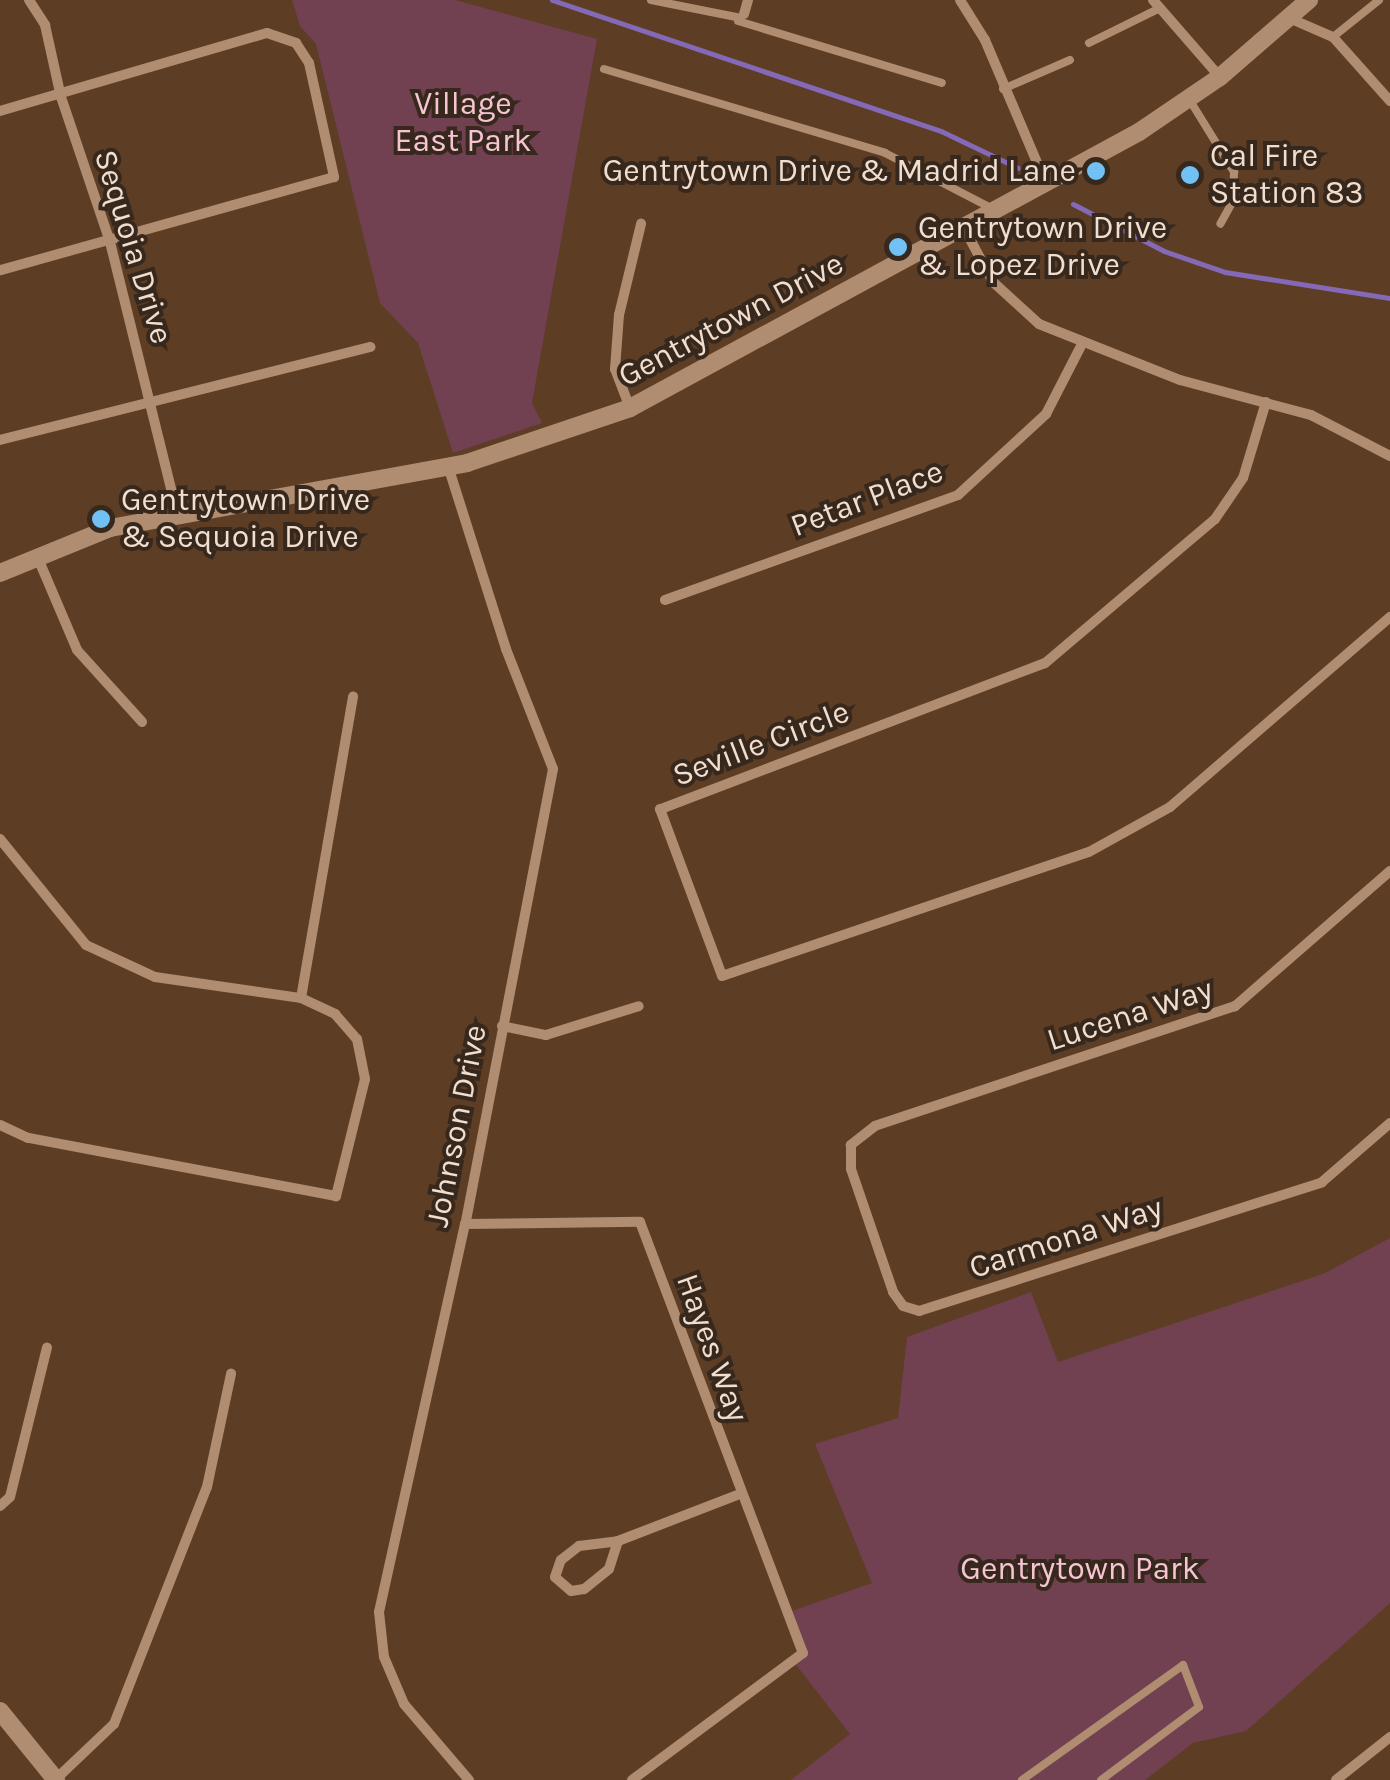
<!DOCTYPE html>
<html>
<head>
<meta charset="utf-8">
<style>
	body { margin:0 }
	#map { position:relative; width:1390px; height:1780px; overflow:hidden; background:#5d3d24; font-family:Karla,sans-serif }
	div>[style] { position:absolute }
	[style*='--x'] { left:calc(var(--x)*1px); top:calc(var(--y)*1px); width:calc(var(--w)*1px); rotate:calc(var(--a)*1deg) }
	.green>* { inset:0; background:#714051 }
	.stream>* { height:5px; margin:-2.5px; padding:0 2.5px; transform-origin:2.5px; border-radius:2.5px; background:#8469b7 }
	.service>* { height:8px; margin:-4px; padding:0 4px; transform-origin:4px; border-radius:4px; background:#b08c70 }
	.minor>* { height:10px; margin:-5px; padding:0 5px; transform-origin:5px; border-radius:5px; background:#b08c70 }
	.tertiary>* { height:18px; margin:-9px; padding:0 9px; transform-origin:9px; border-radius:9px; background:#b08c70 }
	.dots>* { width:28px; height:28px; translate:-50% -50%; box-sizing:border-box; border:5px solid #37281d; border-radius:50% }
	span { translate:-50% -50%; white-space:nowrap; text-align:center; line-height:1.15; -webkit-text-stroke:8px #37281d; paint-order:stroke }
	.park-label { font-size:32px; color:#f6c4d3 }
	.poi-label { font-size:32px; color:#f2decf }
	.left { translate:0 -50%; text-align:left }
	.right { translate:-100% -50%; text-align:right }
	.street-label { font-size:32px; color:#f2decf }
</style>
</head>
<body>
<div id="map">
	<div class="green">
		<i style="clip-path:polygon(292px 0,455px 0,597px 39px,532px 403px,542px 423px,453px 453px,418px 343px,380px 303px,316px 44px,300px 26px)"></i>
		<i style="clip-path:polygon(1390px 1238px,1390px 1603px,1246px 1731px,1193px 1743px,1145px 1780px,791px 1780px,850px 1734px,793px 1661px,803px 1653px,786px 1613px,872px 1583px,815px 1444px,898px 1418px,907px 1337px,1031px 1292px,1058px 1362px,1323px 1274px)"></i>
	</div>
	<div class="stream">
		<i style="--x:552;--y:0;--w:410;--a:18.6"></i>
		<i style="--x:941;--y:131;--w:85;--a:25.7"></i>
		<i style="--x:1073;--y:204;--w:102;--a:27.3"></i>
		<i style="--x:1164;--y:251;--w:65;--a:19"></i>
		<i style="--x:1225;--y:272;--w:167;--a:9"></i>
	</div>
	<div class="service">
		<i style="--x:651;--y:0;--w:92;--a:11.3"></i>
		<i style="--x:738;--y:21;--w:213;--a:16.9"></i>
		<i style="--x:1333;--y:37;--w:59;--a:-38.8"></i>
		<i style="--x:1089;--y:43;--w:79;--a:-26.2"></i>
		<i style="--x:604;--y:69;--w:293;--a:16.6"></i>
		<i style="--x:885;--y:153;--w:119;--a:27.4"></i>
		<i style="--x:1003;--y:89;--w:73;--a:-23.4"></i>
		<i style="--x:1189;--y:99;--w:86;--a:58.3"></i>
		<i style="--x:1234;--y:172;--w:29;--a:92"></i>
		<i style="--x:1233;--y:201;--w:26;--a:119"></i>
		<i style="--x:1022;--y:1780;--w:198;--a:-35.5"></i>
		<i style="--x:1183;--y:1665;--w:45;--a:69.1"></i>
		<i style="--x:1199;--y:1707;--w:122;--a:143.3"></i>
	</div>
	<div class="minor">
		<i style="--x:29;--y:0;--w:30;--a:57"></i>
		<i style="--x:45;--y:25;--w:74;--a:77.5"></i>
		<i style="--x:61;--y:97;--w:153;--a:71.3"></i>
		<i style="--x:110;--y:242;--w:279;--a:76.1"></i>
		<i style="--x:960;--y:0;--w:47;--a:58"></i>
		<i style="--x:985;--y:40;--w:156;--a:67"></i>
		<i style="--x:1153;--y:0;--w:102;--a:49"></i>
		<i style="--x:744;--y:14;--w:15;--a:-74"></i>
		<i style="--x:1289;--y:18;--w:48;--a:23.4"></i>
		<i style="--x:1333;--y:37;--w:86;--a:48.3"></i>
		<i style="--x:0;--y:111;--w:278;--a:-16.3"></i>
		<i style="--x:267;--y:33;--w:31;--a:19"></i>
		<i style="--x:296;--y:43;--w:24;--a:57"></i>
		<i style="--x:309;--y:63;--w:117;--a:77.6"></i>
		<i style="--x:334;--y:177;--w:347;--a:164.4"></i>
		<i style="--x:964;--y:228;--w:61;--a:61.8"></i>
		<i style="--x:993;--y:282;--w:62;--a:42.4"></i>
		<i style="--x:1039;--y:324;--w:152;--a:21.7"></i>
		<i style="--x:1180;--y:380;--w:136;--a:15"></i>
		<i style="--x:1311;--y:415;--w:89;--a:27.4"></i>
		<i style="--x:1266;--y:402;--w:79;--a:106.8"></i>
		<i style="--x:1243;--y:478;--w:50;--a:124.3"></i>
		<i style="--x:1215;--y:519;--w:223;--a:139.7"></i>
		<i style="--x:1045;--y:663;--w:412;--a:159.2"></i>
		<i style="--x:660;--y:809;--w:178;--a:69.6"></i>
		<i style="--x:722;--y:976;--w:387;--a:-18.7"></i>
		<i style="--x:1089;--y:852;--w:93;--a:-29.1"></i>
		<i style="--x:1170;--y:807;--w:291;--a:-40.8"></i>
		<i style="--x:630;--y:408;--w:42;--a:-111"></i>
		<i style="--x:615;--y:369;--w:54;--a:-85.8"></i>
		<i style="--x:619;--y:315;--w:94;--a:-76.4"></i>
		<i style="--x:0;--y:440;--w:382;--a:-14.1"></i>
		<i style="--x:448;--y:466;--w:192;--a:72.4"></i>
		<i style="--x:506;--y:649;--w:129;--a:68.6"></i>
		<i style="--x:553;--y:769;--w:463;--a:100.9"></i>
		<i style="--x:465;--y:1224;--w:397;--a:102.5"></i>
		<i style="--x:379;--y:1612;--w:45;--a:83.7"></i>
		<i style="--x:384;--y:1657;--w:51;--a:66.9"></i>
		<i style="--x:404;--y:1704;--w:100;--a:49.5"></i>
		<i style="--x:37;--y:556;--w:102;--a:66.9"></i>
		<i style="--x:77;--y:650;--w:97;--a:47.9"></i>
		<i style="--x:665;--y:600;--w:311;--a:-19.7"></i>
		<i style="--x:958;--y:495;--w:120;--a:-42.6"></i>
		<i style="--x:1046;--y:414;--w:79;--a:-62.8"></i>
		<i style="--x:0;--y:839;--w:136;--a:50.9"></i>
		<i style="--x:86;--y:945;--w:76;--a:24.9"></i>
		<i style="--x:155;--y:977;--w:148;--a:8.2"></i>
		<i style="--x:301;--y:998;--w:38;--a:25"></i>
		<i style="--x:335;--y:1014;--w:33;--a:49"></i>
		<i style="--x:357;--y:1039;--w:41;--a:78.7"></i>
		<i style="--x:365;--y:1079;--w:121;--a:103.9"></i>
		<i style="--x:336;--y:1196;--w:313;--a:-169.3"></i>
		<i style="--x:28;--y:1138;--w:31;--a:-155"></i>
		<i style="--x:1390;--y:871;--w:206;--a:138.9"></i>
		<i style="--x:1235;--y:1006;--w:379;--a:161.6"></i>
		<i style="--x:875;--y:1126;--w:31;--a:142"></i>
		<i style="--x:851;--y:1145;--w:24;--a:90"></i>
		<i style="--x:851;--y:1169;--w:130;--a:71.1"></i>
		<i style="--x:893;--y:1292;--w:17;--a:54"></i>
		<i style="--x:903;--y:1306;--w:17;--a:17"></i>
		<i style="--x:919;--y:1311;--w:423;--a:-17.7"></i>
		<i style="--x:1322;--y:1182;--w:90;--a:-40.9"></i>
		<i style="--x:301;--y:998;--w:306;--a:-80.2"></i>
		<i style="--x:502;--y:1026;--w:45;--a:11.6"></i>
		<i style="--x:546;--y:1035;--w:97;--a:-17.3"></i>
		<i style="--x:465;--y:1224;--w:175;--a:-0.7"></i>
		<i style="--x:640;--y:1222;--w:461;--a:69.3"></i>
		<i style="--x:803;--y:1653;--w:213;--a:143.4"></i>
		<i style="--x:0;--y:1506;--w:13;--a:-42"></i>
		<i style="--x:10;--y:1497;--w:154;--a:-76.1"></i>
		<i style="--x:618;--y:1541;--w:29;--a:108"></i>
		<i style="--x:609;--y:1569;--w:32;--a:141"></i>
		<i style="--x:584;--y:1589;--w:13;--a:171"></i>
		<i style="--x:571;--y:1591;--w:21;--a:-139"></i>
		<i style="--x:555;--y:1577;--w:18;--a:-71"></i>
		<i style="--x:561;--y:1560;--w:23;--a:-38"></i>
		<i style="--x:579;--y:1546;--w:39;--a:-7"></i>
		<i style="--x:618;--y:1541;--w:131;--a:-21.1"></i>
		<i style="--x:55;--y:1780;--w:81;--a:-43.5"></i>
		<i style="--x:114;--y:1724;--w:255;--a:-68.6"></i>
		<i style="--x:207;--y:1487;--w:116;--a:-78"></i>
		<i style="--x:1336;--y:1780;--w:69;--a:-38.5"></i>
	</div>
	<div class="tertiary">
		<i style="--x:0;--y:573;--w:119;--a:-22.2"></i>
		<i style="--x:110;--y:528;--w:363;--a:-10.3"></i>
		<i style="--x:467;--y:463;--w:172;--a:-18.6"></i>
		<i style="--x:630;--y:408;--w:579;--a:-28.47"></i>
		<i style="--x:1139;--y:132;--w:98;--a:-34.2"></i>
		<i style="--x:1220;--y:77;--w:118;--a:-40.9"></i>
		<i style="--x:0;--y:1711;--w:89;--a:50.9"></i>
	</div>
	<div class="dots">
		<i style="left:1096px;top:171px;background:#71c1f5"></i>
		<i style="left:1190px;top:175px;background:#71c1f5"></i>
		<i style="left:898px;top:247px;background:#71c1f5"></i>
		<i style="left:101px;top:519px;background:#71c1f5"></i>
	</div>
	<div class="park-label">
		<span style="left:463px;top:123px">Village<br>East Park</span>
		<span style="left:1080px;top:1569px">Gentrytown Park</span>
	</div>
	<div class="poi-label">
		<span class="left" style="left:1210px;top:175px">Cal Fire<br>Station 83</span>
		<span class="right" style="left:1076px;top:171px">Gentrytown Drive &amp; Madrid Lane</span>
		<span class="left" style="left:918px;top:247px">Gentrytown Drive<br>&amp; Lopez Drive</span>
		<span class="left" style="left:121px;top:519px">Gentrytown Drive<br>&amp; Sequoia Drive</span>
	</div>
	<div class="street-label">
		<span style="left:133px;top:247px;rotate:73deg">Sequoia Drive</span>
		<span style="left:731px;top:320px;rotate:-28deg">Gentrytown Drive</span>
		<span style="left:867px;top:499px;rotate:-21deg">Petar Place</span>
		<span style="left:761px;top:744px;rotate:-21deg">Seville Circle</span>
		<span style="left:1130px;top:1015px;rotate:-18deg">Lucena Way</span>
		<span style="left:457px;top:1126px;rotate:-79deg">Johnson Drive</span>
		<span style="left:1066px;top:1238px;rotate:-18deg">Carmona Way</span>
		<span style="left:712px;top:1348px;rotate:70deg">Hayes Way</span>
	</div>
</div>
</body>
</html>
